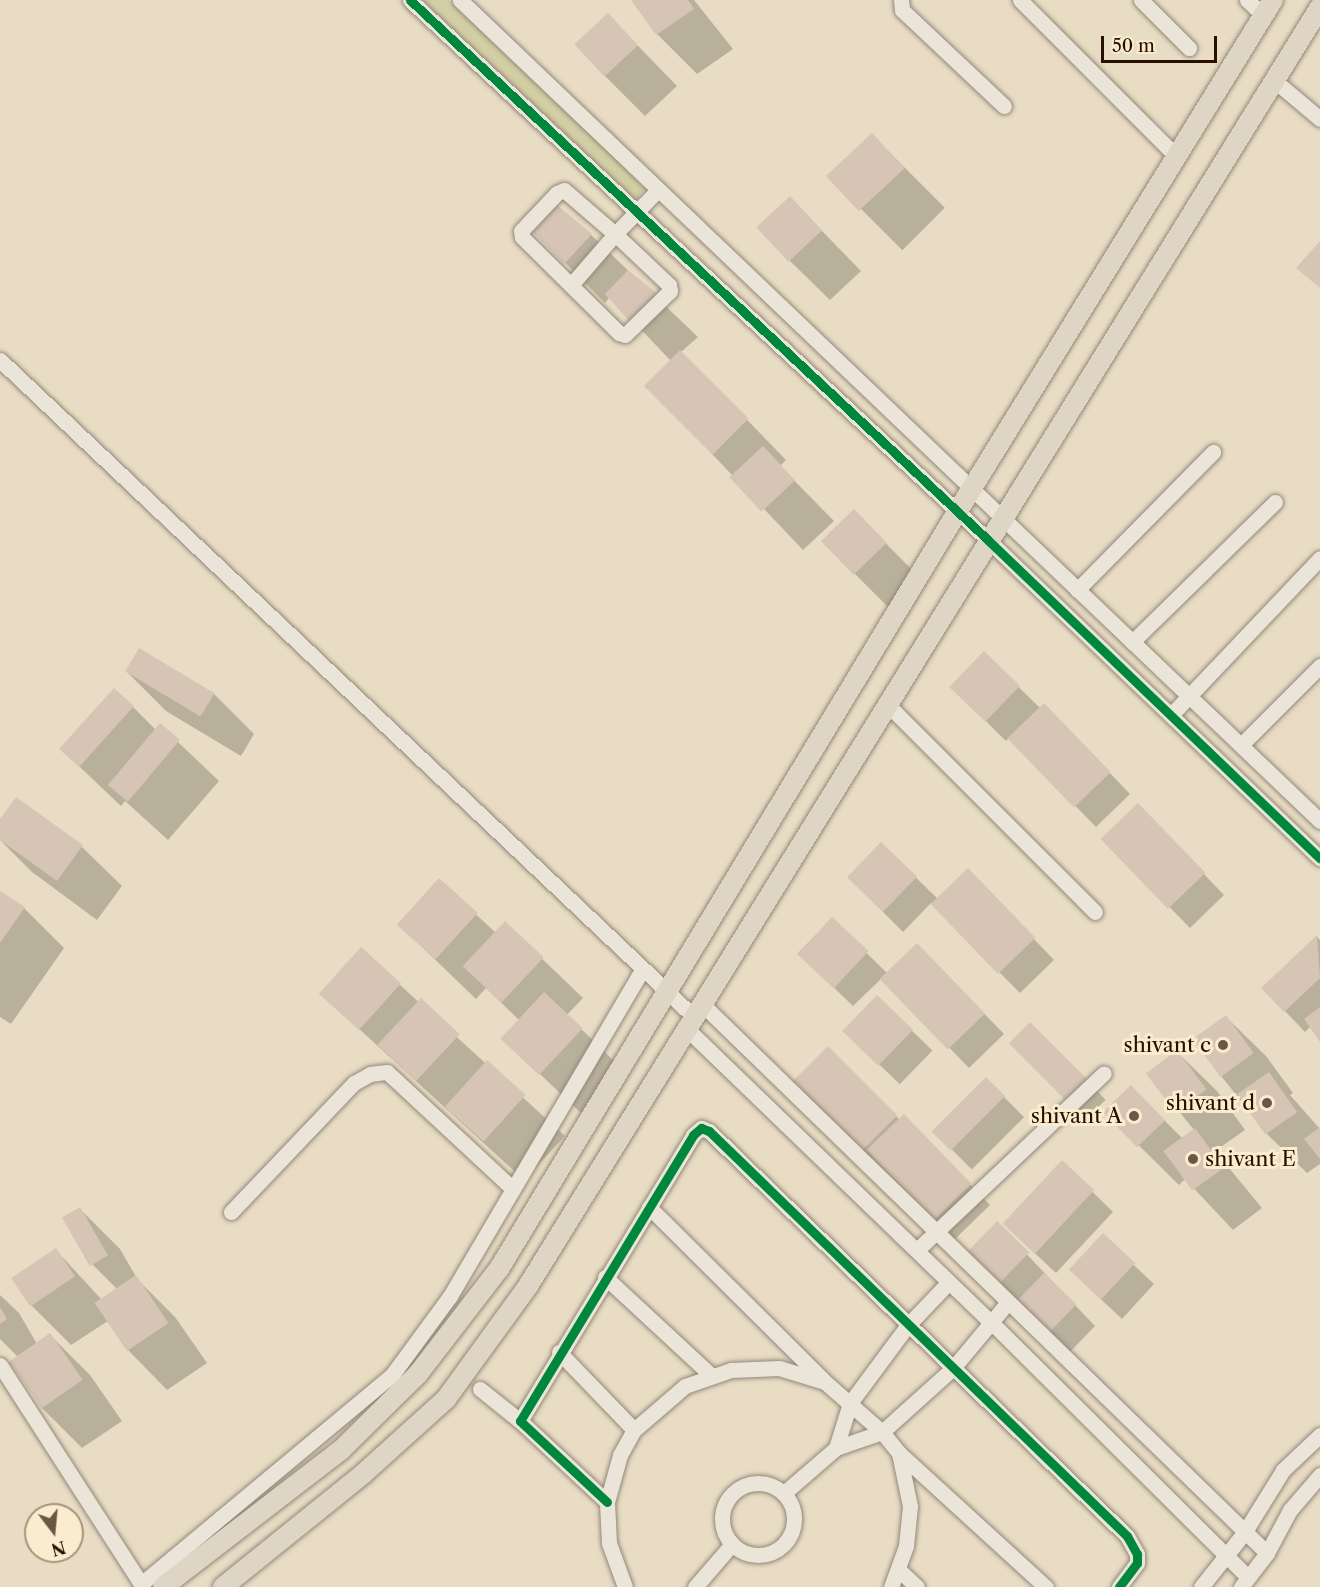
<!DOCTYPE html>
<html>
<head>
<meta charset="utf-8">
<style>
	body { margin:0 }
	#map { position:relative; width:1320px; height:1587px; overflow:hidden; background:#e8dcc4; font-family:"Libre Caslon Text",serif }
	div>[style] { position:absolute }
	[style*='--x'] { left:calc(var(--x)*1px); top:calc(var(--y)*1px); width:calc(var(--w)*1px); rotate:calc(var(--a)*1deg) }
	.green>* { inset:0; background:#d3cea4 }
	.shadow>* { inset:0; background:#0003; transform-origin:0 0 }
	.building>* { inset:0; background:#d6c5b5; transform-origin:0 0 }
	.roads { filter:drop-shadow(0 0 2px #938879) drop-shadow(0 0 2px #938879) }
	.minor>* { height:15px; margin:-7.5px; padding:0 7.5px; transform-origin:7.5px; border-radius:7.5px; background:#ebe5d9 }
	.minor>.ring { margin:-7.5px; padding:0; box-sizing:content-box; background:none; border:15px solid #ebe5d9; border-radius:50% }
	.major>* { height:20px; margin:-10px; padding:0 10px; transform-origin:10px; border-radius:10px; background:#dfd5c4 }
	.cycleway>* { height:9px; margin:-4.5px; padding:0 4.5px; transform-origin:4.5px; border-radius:4.5px; background:#00873e }
	.dots>* { width:16px; height:16px; translate:-50% -50%; box-sizing:border-box; border:3px solid #faeccf; border-radius:50% }
	span { translate:-50% -50%; white-space:nowrap; text-align:center; line-height:1.15; -webkit-text-stroke:6px #faeccf; paint-order:stroke }
	.poi-label { font-size:21px; color:#280f00 }
	.right { translate:-100% -50%; text-align:right }
	.left { translate:0 -50%; text-align:left }
	.north { position:absolute; left:24px; top:1503px; width:60px; height:60px; box-sizing:border-box; background:#faeccf; border:2px solid #a6947c; border-radius:50%; rotate:164deg; font-size:16px; font-weight:700; line-height:24px; text-align:center; color:#280f00 }
	.north::after { content:''; display:block; margin:auto; width:21px; height:27px; background:#6b5745; clip-path:polygon(50% 0,100% 100%,50% 72%,0 100%) }
	.scale { position:absolute; left:1101px; top:36px; width:116px; height:27px; box-sizing:border-box; border:3px solid #280f00; border-top:0; padding-left:8px; font-size:18px; line-height:21px; white-space:nowrap; color:#280f00; -webkit-text-stroke:4px #faeccf; paint-order:stroke }
</style>
</head>
<body>
<div id="map">
	<div class="green">
		<i style="clip-path:polygon(422px 0,449px 0,646px 187px,636px 200px)"></i>
	</div>
	<div class="shadow">
		<i style="clip-path:polygon(633px 0,694px 0,733px 49px,697px 74px,657px 34px)"></i>
		<i style="clip-path:polygon(608px 15px,677px 86px,645px 116px,605px 76px)"></i>
		<i style="left:872px;top:135px;width:103px;height:60px;rotate:45deg"></i>
		<i style="clip-path:polygon(790px 198px,861px 271px,830px 300px,790px 261px)"></i>
		<i style="clip-path:polygon(533px 230px,591px 235px,698px 337px,681px 352px,786px 460px,780px 466px,834px 521px,803px 550px,712px 454px,671px 361px,610px 297px,605px 303px)"></i>
		<i style="clip-path:polygon(854px 511px,926px 584px,895px 614px,855px 574px)"></i>
		<i style="clip-path:polygon(984px 653px,1040px 708px,1064px 725px,1130px 794px,1096px 827px,1009px 738px,1006px 741px,951px 687px)"></i>
		<i style="clip-path:polygon(126px 671px,214px 694px,254px 734px,241px 756px,166px 711px)"></i>
		<i style="clip-path:polygon(133px 707px,156px 730px,160px 725px,219px 781px,168px 840px,125px 801px,121px 806px,62px 750px)"></i>
		<i style="clip-path:polygon(17px 799px,82px 847px,122px 886px,97px 920px,32px 872px,0 840px,0 821px)"></i>
		<i style="clip-path:polygon(1158px 826px,1224px 895px,1190px 928px,1103px 839px)"></i>
		<i style="clip-path:polygon(881px 844px,938px 899px,988px 891px,1054px 960px,1020px 993px,931px 903px,903px 932px,848px 877px)"></i>
		<i style="clip-path:polygon(439px 880px,496px 933px,505px 923px,583px 998px,567px 1015px,622px 1069px,581px 1113px,503px 1039px,520px 1021px,486px 988px,476px 999px,398px 924px)"></i>
		<i style="clip-path:polygon(0 892px,24px 908px,64px 948px,11px 1024px,0 1017px)"></i>
		<i style="clip-path:polygon(832px 919px,888px 974px,938px 966px,1004px 1034px,969px 1068px,882px 978px,853px 1006px,798px 953px)"></i>
		<i style="clip-path:polygon(1317px 937px,1320px 940px,1320px 1039px,1311px 1026px,1305px 1032px,1263px 988px)"></i>
		<i style="clip-path:polygon(399px 984px,565px 1136px,524px 1180px,321px 994px)"></i>
		<i style="left:877px;top:997px;width:77px;height:47px;rotate:44deg"></i>
		<i style="clip-path:polygon(1226px 1017px,1266px 1056px,1293px 1093px,1290px 1095px,1320px 1129px,1320px 1164px,1307px 1173px,1267px 1134px,1222px 1077px)"></i>
		<i style="left:1030px;top:1024px;width:107px;height:28px;rotate:45deg"></i>
		<i style="clip-path:polygon(828px 1048px,900px 1120px,924px 1137px,990px 1205px,955px 1239px,794px 1083px)"></i>
		<i style="clip-path:polygon(1177px 1052px,1217px 1091px,1245px 1130px,1215px 1151px,1262px 1208px,1233px 1230px,1185px 1179px,1179px 1185px,1105px 1112px,1131px 1087px,1183px 1139px,1194px 1130px,1148px 1073px)"></i>
		<i style="left:986px;top:1079px;width:54px;height:74px;rotate:45deg"></i>
		<i style="clip-path:polygon(1062px 1162px,1113px 1212px,1056px 1273px,1025px 1244px)"></i>
		<i style="clip-path:polygon(80px 1209px,120px 1249px,138px 1280px,175px 1317px,207px 1363px,167px 1390px,128px 1350px,108px 1321px,71px 1345px,31px 1305px,56px 1250px,102px 1300px,117px 1289px,92px 1264px,64px 1218px)"></i>
		<i style="clip-path:polygon(997px 1223px,1095px 1326px,1068px 1354px,990px 1272px)"></i>
		<i style="clip-path:polygon(1103px 1236px,1154px 1284px,1122px 1319px,1091px 1290px)"></i>
		<i style="clip-path:polygon(0 1295px,19px 1313px,37px 1344px,50px 1335px,90px 1375px,122px 1421px,82px 1448px,42px 1408px,18px 1357px,0 1339px)"></i>
	</div>
	<div class="building">
		<i style="clip-path:polygon(631px 0,688px 0,694px 9px,656px 35px)"></i>
		<i style="left:608px;top:13px;width:44px;height:46px;rotate:47deg"></i>
		<i style="left:872px;top:133px;width:48px;height:63px;rotate:47deg"></i>
		<i style="left:790px;top:196px;width:47px;height:46px;rotate:47deg"></i>
		<i style="clip-path:polygon(557px 205px,592px 234px,564px 264px,531px 230px)"></i>
		<i style="clip-path:polygon(1320px 241px,1320px 288px,1296px 268px)"></i>
		<i style="clip-path:polygon(628px 270px,660px 296px,630px 322px,605px 294px)"></i>
		<i style="left:680px;top:350px;width:97px;height:51px;rotate:45deg"></i>
		<i style="left:763px;top:446px;width:47px;height:46px;rotate:47deg"></i>
		<i style="left:854px;top:509px;width:47px;height:46px;rotate:46deg"></i>
		<i style="left:139px;top:648px;width:88px;height:27px;rotate:31deg"></i>
		<i style="left:984px;top:651px;width:50px;height:50px;rotate:44deg"></i>
		<i style="left:114px;top:688px;width:27px;height:82px;rotate:42deg"></i>
		<i style="left:1044px;top:703px;width:96px;height:51px;rotate:46deg"></i>
		<i style="left:160px;top:723px;width:26px;height:81px;rotate:40deg"></i>
		<i style="clip-path:polygon(16px 797px,83px 845px,57px 881px,0 840px,0 819px)"></i>
		<i style="left:1138px;top:803px;width:97px;height:52px;rotate:46deg"></i>
		<i style="left:881px;top:842px;width:50px;height:49px;rotate:44deg"></i>
		<i style="left:968px;top:868px;width:97px;height:52px;rotate:46deg"></i>
		<i style="left:439px;top:878px;width:52px;height:63px;rotate:42deg"></i>
		<i style="clip-path:polygon(0 891px,25px 907px,0 943px)"></i>
		<i style="left:832px;top:917px;width:50px;height:51px;rotate:43deg"></i>
		<i style="left:505px;top:921px;width:53px;height:62px;rotate:43deg"></i>
		<i style="clip-path:polygon(1317px 935px,1320px 978px,1284px 1012px,1261px 988px)"></i>
		<i style="left:917px;top:943px;width:98px;height:52px;rotate:46deg"></i>
		<i style="left:361px;top:947px;width:54px;height:63px;rotate:42deg"></i>
		<i style="left:544px;top:992px;width:53px;height:64px;rotate:43deg"></i>
		<i style="left:877px;top:995px;width:50px;height:50px;rotate:44deg"></i>
		<i style="left:421px;top:998px;width:53px;height:64px;rotate:43deg"></i>
		<i style="clip-path:polygon(1320px 1007px,1320px 1042px,1304px 1019px)"></i>
		<i style="left:1226px;top:1015px;width:47px;height:41px;rotate:54deg"></i>
		<i style="left:1030px;top:1022px;width:81px;height:30px;rotate:45deg"></i>
		<i style="left:828px;top:1046px;width:98px;height:52px;rotate:45deg"></i>
		<i style="left:1177px;top:1050px;width:49px;height:39px;rotate:53deg"></i>
		<i style="left:487px;top:1060px;width:52px;height:63px;rotate:42deg"></i>
		<i style="left:1269px;top:1072px;width:49px;height:39px;rotate:55deg"></i>
		<i style="left:986px;top:1077px;width:27px;height:77px;rotate:45deg"></i>
		<i style="left:1131px;top:1085px;width:49px;height:39px;rotate:46deg"></i>
		<i style="left:904px;top:1114px;width:97px;height:52px;rotate:46deg"></i>
		<i style="clip-path:polygon(1320px 1127px,1320px 1159px,1304px 1139px)"></i>
		<i style="left:1195px;top:1128px;width:49px;height:39px;rotate:54deg"></i>
		<i style="left:1062px;top:1160px;width:44px;height:87px;rotate:43deg"></i>
		<i style="left:80px;top:1207px;width:56px;height:21px;rotate:60deg"></i>
		<i style="left:997px;top:1221px;width:45px;height:43px;rotate:44deg"></i>
		<i style="left:1103px;top:1233px;width:44px;height:50px;rotate:43deg"></i>
		<i style="left:56px;top:1248px;width:34px;height:54px;rotate:56deg"></i>
		<i style="left:1044px;top:1273px;width:45px;height:43px;rotate:44deg"></i>
		<i style="left:136px;top:1275px;width:58px;height:50px;rotate:56deg"></i>
		<i style="clip-path:polygon(0 1307px,7px 1319px,0 1324px)"></i>
		<i style="left:50px;top:1333px;width:57px;height:50px;rotate:55deg"></i>
	</div>
	<div class="roads">
		<div class="minor">
			<i style="--x:410;--y:0;--w:791;--a:43.05"></i>
			<i style="--x:988;--y:540;--w:460;--a:43.8"></i>
			<i style="--x:460;--y:0;--w:1189;--a:43.67"></i>
			<i style="--x:901;--y:0;--w:10;--a:84"></i>
			<i style="--x:902;--y:10;--w:140;--a:43.3"></i>
			<i style="--x:1020;--y:0;--w:219;--a:45"></i>
			<i style="--x:1141;--y:0;--w:68;--a:45"></i>
			<i style="--x:1247;--y:0;--w:22;--a:43"></i>
			<i style="--x:1275;--y:81;--w:59;--a:40.2"></i>
			<i style="--x:571;--y:285;--w:67;--a:-49.2"></i>
			<i style="--x:615;--y:234;--w:67;--a:-139.2"></i>
			<i style="--x:564;--y:190;--w:8;--a:157"></i>
			<i style="--x:557;--y:193;--w:52;--a:133.5"></i>
			<i style="--x:521;--y:231;--w:6;--a:81"></i>
			<i style="--x:522;--y:237;--w:136;--a:44.7"></i>
			<i style="--x:619;--y:333;--w:6;--a:18"></i>
			<i style="--x:625;--y:335;--w:63;--a:-44.4"></i>
			<i style="--x:670;--y:291;--w:6;--a:-99"></i>
			<i style="--x:669;--y:285;--w:74;--a:-136.6"></i>
			<i style="--x:615;--y:234;--w:62;--a:-45.7"></i>
			<i style="--x:0;--y:360;--w:956;--a:43.43"></i>
			<i style="--x:1077;--y:590;--w:194;--a:-45.4"></i>
			<i style="--x:1132;--y:642;--w:200;--a:-44.4"></i>
			<i style="--x:887;--y:704;--w:294;--a:45"></i>
			<i style="--x:1171;--y:715;--w:216;--a:-46.5"></i>
			<i style="--x:1241;--y:745;--w:112;--a:-45"></i>
			<i style="--x:702;--y:1004;--w:788;--a:44.18"></i>
			<i style="--x:687;--y:1029;--w:425;--a:44"></i>
			<i style="--x:993;--y:1324;--w:359;--a:44.8"></i>
			<i style="--x:649;--y:1207;--w:245;--a:44.8"></i>
			<i style="--x:231;--y:1212;--w:178;--a:-46.4"></i>
			<i style="--x:354;--y:1083;--w:18;--a:-29"></i>
			<i style="--x:370;--y:1074;--w:17;--a:-7"></i>
			<i style="--x:387;--y:1072;--w:172;--a:42.9"></i>
			<i style="--x:917;--y:1250;--w:257;--a:-43.4"></i>
			<i style="--x:605;--y:1277;--w:146;--a:42.8"></i>
			<i style="--x:559;--y:1352;--w:108;--a:46.1"></i>
			<i style="--x:0;--y:1365;--w:264;--a:57.2"></i>
			<i style="--x:480;--y:1389;--w:51;--a:38.7"></i>
			<i style="--x:836;--y:1448;--w:47;--a:-72.7"></i>
			<i style="--x:850;--y:1403;--w:97;--a:-53.4"></i>
			<i style="--x:908;--y:1325;--w:59;--a:-46.4"></i>
			<i style="--x:899;--y:1453;--w:199;--a:42.4"></i>
			<i class="ring" style="left:722px;top:1483px;width:57px;height:57px"></i>
			<i style="--x:784;--y:1493;--w:69;--a:-40.9"></i>
			<i style="--x:836;--y:1448;--w:49;--a:-19.2"></i>
			<i style="--x:882;--y:1432;--w:96;--a:-42"></i>
			<i style="--x:953;--y:1368;--w:86;--a:-50.2"></i>
			<i style="--x:607;--y:1502;--w:119;--a:-137"></i>
			<i style="--x:520;--y:1421;--w:334;--a:-58.8"></i>
			<i style="--x:693;--y:1135;--w:11;--a:-41"></i>
			<i style="--x:701;--y:1128;--w:9;--a:21"></i>
			<i style="--x:709;--y:1131;--w:582;--a:44.1"></i>
			<i style="--x:1127;--y:1536;--w:21;--a:61"></i>
			<i style="--x:1137;--y:1554;--w:9;--a:90"></i>
			<i style="--x:1137;--y:1563;--w:30;--a:127"></i>
			<i style="--x:900;--y:1571;--w:23;--a:43"></i>
			<i style="--x:141;--y:1584;--w:327;--a:-39.8"></i>
			<i style="--x:392;--y:1375;--w:98;--a:-53.7"></i>
			<i style="--x:450;--y:1296;--w:378;--a:-59.5"></i>
			<i style="--x:625;--y:1587;--w:47;--a:-110"></i>
			<i style="--x:609;--y:1543;--w:41;--a:-92.8"></i>
			<i style="--x:607;--y:1502;--w:49;--a:-74.5"></i>
			<i style="--x:620;--y:1455;--w:29;--a:-61"></i>
			<i style="--x:634;--y:1430;--w:67;--a:-40.8"></i>
			<i style="--x:685;--y:1386;--w:49;--a:-19.2"></i>
			<i style="--x:731;--y:1370;--w:48;--a:-2.4"></i>
			<i style="--x:779;--y:1368;--w:48;--a:16.9"></i>
			<i style="--x:825;--y:1382;--w:76;--a:41.3"></i>
			<i style="--x:882;--y:1432;--w:27;--a:51"></i>
			<i style="--x:899;--y:1453;--w:54;--a:78.3"></i>
			<i style="--x:910;--y:1506;--w:40;--a:95.7"></i>
			<i style="--x:906;--y:1546;--w:44;--a:110.1"></i>
			<i style="--x:695;--y:1587;--w:57;--a:-49.3"></i>
			<i style="--x:1201;--y:1587;--w:69;--a:-51.5"></i>
			<i style="--x:1244;--y:1533;--w:74;--a:-58.2"></i>
			<i style="--x:1283;--y:1470;--w:51;--a:-43.4"></i>
			<i style="--x:1241;--y:1587;--w:43;--a:-52.6"></i>
			<i style="--x:1267;--y:1553;--w:49;--a:-61.9"></i>
			<i style="--x:1290;--y:1510;--w:46;--a:-49.4"></i>
		</div>
		<div class="major">
			<i style="--x:163;--y:1587;--w:225;--a:-37.6"></i>
			<i style="--x:341;--y:1450;--w:108;--a:-44.6"></i>
			<i style="--x:418;--y:1374;--w:133;--a:-52.4"></i>
			<i style="--x:499;--y:1269;--w:883;--a:-58.81"></i>
			<i style="--x:956;--y:514;--w:604;--a:-58.34"></i>
			<i style="--x:223;--y:1587;--w:180;--a:-38.9"></i>
			<i style="--x:363;--y:1474;--w:112;--a:-42.1"></i>
			<i style="--x:446;--y:1399;--w:140;--a:-54"></i>
			<i style="--x:528;--y:1286;--w:1504;--a:-58.23"></i>
		</div>
	</div>
	<div class="cycleway">
		<i style="--x:410;--y:0;--w:791;--a:43.05"></i>
		<i style="--x:988;--y:540;--w:460;--a:43.8"></i>
		<i style="--x:607;--y:1502;--w:119;--a:-137"></i>
		<i style="--x:520;--y:1421;--w:334;--a:-58.8"></i>
		<i style="--x:693;--y:1135;--w:11;--a:-41"></i>
		<i style="--x:701;--y:1128;--w:9;--a:21"></i>
		<i style="--x:709;--y:1131;--w:582;--a:44.1"></i>
		<i style="--x:1127;--y:1536;--w:21;--a:61"></i>
		<i style="--x:1137;--y:1554;--w:9;--a:90"></i>
		<i style="--x:1137;--y:1563;--w:30;--a:127"></i>
	</div>
	<div class="dots">
		<i style="left:1223px;top:1045px;background:#6b5745"></i>
		<i style="left:1267px;top:1103px;background:#6b5745"></i>
		<i style="left:1134px;top:1116px;background:#6b5745"></i>
		<i style="left:1193px;top:1159px;background:#6b5745"></i>
	</div>
	<div class="poi-label">
		<span class="right" style="left:1211px;top:1045px">shivant c</span>
		<span class="right" style="left:1255px;top:1103px">shivant d</span>
		<span class="right" style="left:1122px;top:1116px">shivant A</span>
		<span class="left" style="left:1205px;top:1159px">shivant E</span>
	</div>
	<div class="north">N</div>
	<div class="scale">50 m</div>
</div>
</body>
</html>
